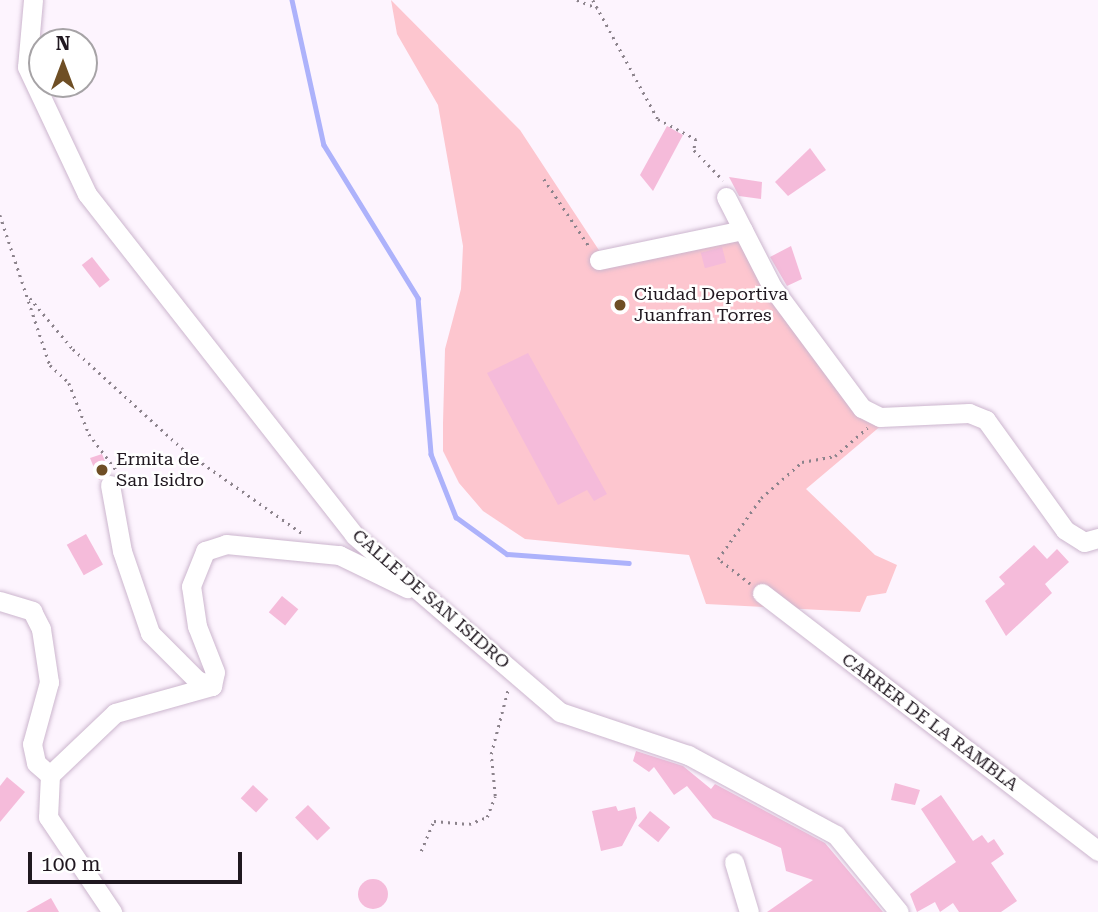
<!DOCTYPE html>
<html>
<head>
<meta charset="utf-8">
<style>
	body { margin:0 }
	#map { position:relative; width:1098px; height:912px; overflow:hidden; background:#fdf4fe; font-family:"Roboto Serif",serif }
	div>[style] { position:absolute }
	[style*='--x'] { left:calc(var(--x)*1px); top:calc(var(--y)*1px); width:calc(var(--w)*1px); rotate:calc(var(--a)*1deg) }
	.green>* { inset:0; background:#fdc6cf }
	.stream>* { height:4.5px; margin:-2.25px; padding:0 2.25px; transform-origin:2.25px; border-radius:2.25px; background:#adb2fb }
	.building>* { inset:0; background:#f5bbda; transform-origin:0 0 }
	.round { border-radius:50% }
	.path>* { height:2.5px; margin-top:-1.25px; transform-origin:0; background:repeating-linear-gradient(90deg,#8c838c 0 2px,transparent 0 7px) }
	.roads { filter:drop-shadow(0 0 2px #ccb6ce) drop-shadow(0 0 2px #ccb6ce) }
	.minor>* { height:19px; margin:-9.5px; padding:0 9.5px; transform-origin:9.5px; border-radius:9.5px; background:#fff }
	.dots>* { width:19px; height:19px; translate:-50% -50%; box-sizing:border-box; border:4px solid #fff; border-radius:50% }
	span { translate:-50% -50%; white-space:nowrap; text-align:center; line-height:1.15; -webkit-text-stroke:5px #fff; paint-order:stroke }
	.poi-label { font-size:18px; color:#201820 }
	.left { translate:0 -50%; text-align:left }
	.street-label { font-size:18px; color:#201820 }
	.north { position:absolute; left:28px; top:28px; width:70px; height:70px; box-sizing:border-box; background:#fff; border:2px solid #a6a3a6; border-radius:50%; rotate:0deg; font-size:19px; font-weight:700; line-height:28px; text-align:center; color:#201820 }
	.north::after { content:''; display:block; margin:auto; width:24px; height:32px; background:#6f4f25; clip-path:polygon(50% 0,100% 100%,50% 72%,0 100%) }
	.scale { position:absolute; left:28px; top:852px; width:214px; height:32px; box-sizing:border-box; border:4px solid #201820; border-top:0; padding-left:9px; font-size:21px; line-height:24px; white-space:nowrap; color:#201820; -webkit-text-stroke:5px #fff; paint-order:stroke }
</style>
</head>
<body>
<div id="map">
	<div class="green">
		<i style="clip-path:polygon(391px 0,520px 130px,608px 264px,736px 235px,820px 367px,889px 419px,806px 489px,875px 555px,897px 565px,886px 593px,867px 596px,860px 612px,706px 604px,689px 555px,525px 539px,483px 511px,459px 483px,443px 451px,443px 423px,445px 349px,461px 289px,463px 246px,438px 105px,397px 34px)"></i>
	</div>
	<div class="stream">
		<i style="--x:292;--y:0;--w:148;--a:77.6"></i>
		<i style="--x:324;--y:145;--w:180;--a:58.4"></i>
		<i style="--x:418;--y:298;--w:157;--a:85.2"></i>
		<i style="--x:431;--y:454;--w:68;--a:68.4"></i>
		<i style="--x:456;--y:517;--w:63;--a:36"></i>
		<i style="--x:507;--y:554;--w:122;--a:4.2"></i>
	</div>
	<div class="building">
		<i style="clip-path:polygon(667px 126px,683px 135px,653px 191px,640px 175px)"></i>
		<i style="clip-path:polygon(810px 148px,826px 170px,788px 196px,775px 182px)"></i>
		<i style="clip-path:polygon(729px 177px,762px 182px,761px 199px,739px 196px)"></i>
		<i style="clip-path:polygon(791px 246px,802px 279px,787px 286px,770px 257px)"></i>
		<i style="left:722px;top:247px;width:16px;height:22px;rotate:75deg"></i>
		<i style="left:92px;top:257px;width:29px;height:13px;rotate:52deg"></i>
		<i style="clip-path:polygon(528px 353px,607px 494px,594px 501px,587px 490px,558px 505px,487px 373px)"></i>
		<i style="clip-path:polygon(102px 454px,110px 473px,99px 480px,90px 458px)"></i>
		<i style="left:86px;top:534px;width:35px;height:22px;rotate:61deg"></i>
		<i style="clip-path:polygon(1034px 545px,1047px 559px,1057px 549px,1069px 562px,1045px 584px,1052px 593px,1006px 636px,985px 601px,1005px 584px,999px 577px)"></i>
		<i style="left:282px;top:596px;width:21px;height:21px;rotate:39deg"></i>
		<i style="clip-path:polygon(636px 751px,683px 766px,711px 789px,715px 784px,825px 843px,883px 912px,767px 912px,813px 880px,786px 871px,781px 848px,713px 818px,687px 786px,674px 795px,654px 767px,649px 772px,633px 761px)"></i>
		<i style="clip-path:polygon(7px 777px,25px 792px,0 822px,0 786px)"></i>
		<i style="clip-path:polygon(895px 783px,920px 790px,915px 805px,891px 800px)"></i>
		<i style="left:253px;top:785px;width:21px;height:18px;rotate:43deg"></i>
		<i style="clip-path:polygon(941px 795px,973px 841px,982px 835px,988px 843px,994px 839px,1004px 854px,991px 863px,1017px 901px,1001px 912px,959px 912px,953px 903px,940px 912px,935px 902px,917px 912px,910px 894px,956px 862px,921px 809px)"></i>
		<i style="left:308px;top:805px;width:32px;height:18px;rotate:46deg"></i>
		<i style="clip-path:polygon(616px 806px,618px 811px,635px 807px,637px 818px,622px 846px,601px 851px,592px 811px)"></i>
		<i style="left:650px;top:811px;width:26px;height:19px;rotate:39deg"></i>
		<i class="round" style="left:358px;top:879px;width:30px;height:30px"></i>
		<i style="clip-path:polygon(51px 898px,59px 912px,26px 912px)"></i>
	</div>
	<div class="path">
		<i style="--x:577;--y:0;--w:22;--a:22"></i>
		<i style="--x:593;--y:0;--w:136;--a:61.4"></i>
		<i style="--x:658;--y:119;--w:43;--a:27.8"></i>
		<i style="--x:696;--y:139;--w:11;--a:100"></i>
		<i style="--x:694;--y:150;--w:42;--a:46"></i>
		<i style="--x:544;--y:179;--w:81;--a:56.1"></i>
		<i style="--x:0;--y:215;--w:158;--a:71.6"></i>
		<i style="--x:50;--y:365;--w:26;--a:43"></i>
		<i style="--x:69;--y:383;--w:55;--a:68.6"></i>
		<i style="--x:89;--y:434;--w:46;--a:52.9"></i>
		<i style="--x:30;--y:298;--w:67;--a:49.9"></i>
		<i style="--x:73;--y:349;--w:151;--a:42.3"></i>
		<i style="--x:185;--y:451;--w:144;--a:35.1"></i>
		<i style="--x:750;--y:584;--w:41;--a:-142"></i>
		<i style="--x:718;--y:559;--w:75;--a:-54.8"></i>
		<i style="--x:761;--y:498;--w:55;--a:-41.3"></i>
		<i style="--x:802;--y:462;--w:34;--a:-10"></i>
		<i style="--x:835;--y:456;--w:43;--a:-41.2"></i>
		<i style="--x:421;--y:851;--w:33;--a:-67"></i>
		<i style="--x:434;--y:821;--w:35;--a:5"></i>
		<i style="--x:469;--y:824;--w:19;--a:-21"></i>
		<i style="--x:487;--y:817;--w:22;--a:-69"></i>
		<i style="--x:495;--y:796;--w:42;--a:-95.4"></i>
		<i style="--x:491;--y:754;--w:67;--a:-75.3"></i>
	</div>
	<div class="roads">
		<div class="minor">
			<i style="--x:33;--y:0;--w:67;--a:95.1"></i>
			<i style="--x:27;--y:67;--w:140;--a:64.7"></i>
			<i style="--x:87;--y:194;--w:433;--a:51.9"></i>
			<i style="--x:354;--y:535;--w:272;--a:40.7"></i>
			<i style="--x:560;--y:712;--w:135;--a:18.6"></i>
			<i style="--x:688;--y:755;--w:168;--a:28.4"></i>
			<i style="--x:836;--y:835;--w:99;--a:50.7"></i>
			<i style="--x:726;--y:197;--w:101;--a:62.9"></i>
			<i style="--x:772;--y:287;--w:151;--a:53.4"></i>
			<i style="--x:862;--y:408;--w:20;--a:27"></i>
			<i style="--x:880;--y:417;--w:89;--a:-2.6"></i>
			<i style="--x:969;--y:413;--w:18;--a:22"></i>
			<i style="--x:986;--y:420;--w:135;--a:54.3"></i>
			<i style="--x:1065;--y:530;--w:22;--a:32"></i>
			<i style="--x:1084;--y:542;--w:15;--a:-16"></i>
			<i style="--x:599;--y:260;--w:147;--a:-11.8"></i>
			<i style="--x:110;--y:485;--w:67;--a:79.7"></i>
			<i style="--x:122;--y:551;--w:87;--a:71.1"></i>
			<i style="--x:150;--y:633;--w:66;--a:45"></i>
			<i style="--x:197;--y:680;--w:16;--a:22"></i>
			<i style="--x:762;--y:593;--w:424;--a:37.5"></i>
			<i style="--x:0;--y:601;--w:34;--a:17"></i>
			<i style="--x:32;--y:611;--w:20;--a:63"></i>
			<i style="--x:41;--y:629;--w:54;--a:81.4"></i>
			<i style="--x:49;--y:682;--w:64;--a:105.3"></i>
			<i style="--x:32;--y:744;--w:19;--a:78"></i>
			<i style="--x:36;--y:763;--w:18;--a:41"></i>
			<i style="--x:50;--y:775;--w:90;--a:-43.6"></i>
			<i style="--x:115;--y:713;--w:101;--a:-15.6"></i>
			<i style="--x:212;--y:686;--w:14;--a:-78"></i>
			<i style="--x:215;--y:672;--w:49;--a:-111.4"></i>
			<i style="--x:197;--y:626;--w:40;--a:-98.5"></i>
			<i style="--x:191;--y:586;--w:38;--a:-68"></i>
			<i style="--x:205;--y:551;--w:22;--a:-18"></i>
			<i style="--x:226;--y:544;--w:114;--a:5.6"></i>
			<i style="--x:339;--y:555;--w:76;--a:25.9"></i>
			<i style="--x:50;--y:775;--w:42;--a:92.7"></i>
			<i style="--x:48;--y:817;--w:115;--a:56"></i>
			<i style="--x:734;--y:862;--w:52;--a:73.3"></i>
		</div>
	</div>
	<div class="dots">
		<i style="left:620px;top:305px;background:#6f4f25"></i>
		<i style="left:102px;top:470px;background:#6f4f25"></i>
	</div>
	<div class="poi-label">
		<span class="left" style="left:634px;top:305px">Ciudad Deportiva<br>Juanfran Torres</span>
		<span class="left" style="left:116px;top:470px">Ermita de<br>San Isidro</span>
	</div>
	<div class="street-label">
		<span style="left:431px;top:599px;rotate:41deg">CALLE DE SAN ISIDRO</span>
		<span style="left:930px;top:722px;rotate:37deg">CARRER DE LA RAMBLA</span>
	</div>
	<div class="north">N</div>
	<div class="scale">100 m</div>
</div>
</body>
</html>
